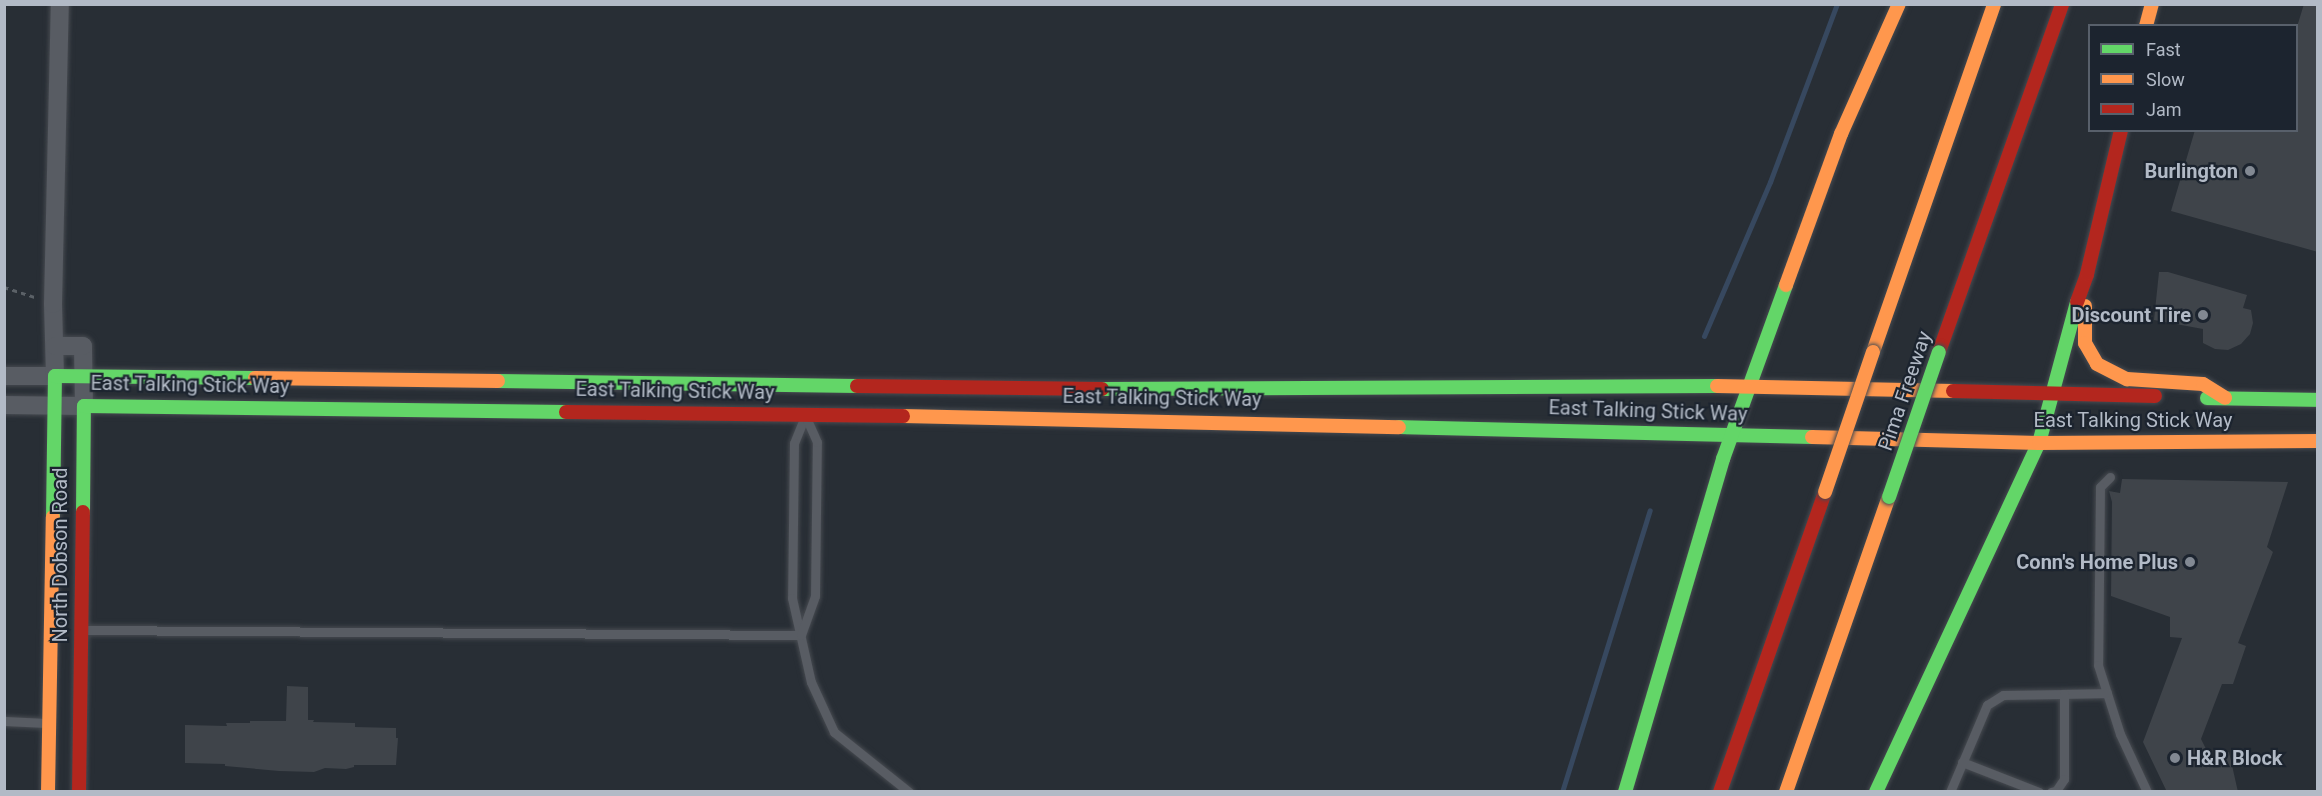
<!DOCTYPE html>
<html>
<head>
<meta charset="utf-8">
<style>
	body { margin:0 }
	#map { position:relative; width:2322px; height:796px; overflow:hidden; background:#282e35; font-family:Roboto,sans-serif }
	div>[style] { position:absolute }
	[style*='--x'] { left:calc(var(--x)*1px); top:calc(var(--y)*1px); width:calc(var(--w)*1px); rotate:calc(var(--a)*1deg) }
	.stream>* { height:5px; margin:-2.5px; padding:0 2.5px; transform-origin:2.5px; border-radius:2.5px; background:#37485f }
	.building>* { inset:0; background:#3f444a }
	.path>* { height:3px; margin-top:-1.5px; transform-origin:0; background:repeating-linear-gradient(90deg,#5b6167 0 4.5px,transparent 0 9px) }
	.roads { filter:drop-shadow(0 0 2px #464a50) drop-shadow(0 0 2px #464a50) }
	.lane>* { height:9px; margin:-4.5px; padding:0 4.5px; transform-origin:4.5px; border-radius:4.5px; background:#585c63 }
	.street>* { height:18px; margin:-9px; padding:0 9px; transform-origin:9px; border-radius:9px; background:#585c63 }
	.fast>* { height:14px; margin:-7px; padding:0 7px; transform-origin:7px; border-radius:7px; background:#63d668 }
	.slow>* { height:14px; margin:-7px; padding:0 7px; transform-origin:7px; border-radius:7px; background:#ff974d }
	.jam>* { height:14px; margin:-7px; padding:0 7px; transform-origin:7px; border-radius:7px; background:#b3261e }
	.bridges { filter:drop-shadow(0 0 2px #454a51) drop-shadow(0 0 2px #454a51) }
	.fast-bridge>* { height:14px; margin:-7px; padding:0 7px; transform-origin:7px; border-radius:7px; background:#63d668 }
	.slow-bridge>* { height:14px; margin:-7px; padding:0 7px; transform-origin:7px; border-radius:7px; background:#ff974d }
	.dots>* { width:16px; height:16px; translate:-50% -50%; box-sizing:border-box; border:3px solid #1c242f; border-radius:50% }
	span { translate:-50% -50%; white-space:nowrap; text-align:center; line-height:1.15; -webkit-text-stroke:4.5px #1c242f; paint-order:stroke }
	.poi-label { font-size:20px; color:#b2bac6; font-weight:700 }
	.right { translate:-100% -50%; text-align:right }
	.left { translate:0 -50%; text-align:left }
	.street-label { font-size:20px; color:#b2bac6 }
	.frame { position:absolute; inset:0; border:6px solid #b2bac6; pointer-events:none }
	.legend { position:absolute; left:2088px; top:24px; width:210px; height:108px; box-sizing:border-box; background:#1c242f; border:2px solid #58606b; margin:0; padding:8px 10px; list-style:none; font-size:18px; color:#b2bac6 }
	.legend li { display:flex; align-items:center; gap:12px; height:30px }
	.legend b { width:30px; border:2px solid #58606b }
</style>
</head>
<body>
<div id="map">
	<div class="stream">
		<i style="--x:1704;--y:336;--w:168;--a:-66.8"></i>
		<i style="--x:1770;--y:182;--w:190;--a:-69.4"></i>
		<i style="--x:1562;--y:792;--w:295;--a:-72.7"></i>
	</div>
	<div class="building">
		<i style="clip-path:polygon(2304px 4px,2318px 4px,2318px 252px,2171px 211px,2195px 130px,2296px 130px,2296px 30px)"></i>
		<i style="clip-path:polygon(2159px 272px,2168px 272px,2247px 295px,2243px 308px,2251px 310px,2253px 323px,2250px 334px,2241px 344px,2228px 350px,2215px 349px,2203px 343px,2203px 329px,2154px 320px)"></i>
		<i style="clip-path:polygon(2122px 479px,2288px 482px,2267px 547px,2273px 552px,2238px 643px,2246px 646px,2233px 684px,2222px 684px,2201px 739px,2211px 759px,2229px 752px,2238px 792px,2167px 792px,2143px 742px,2182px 638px,2170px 637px,2170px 617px,2111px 596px,2112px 502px,2109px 491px,2120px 493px)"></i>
		<i style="clip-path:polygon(287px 686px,308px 687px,308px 720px,314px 720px,313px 722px,355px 723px,355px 727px,396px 728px,396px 738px,398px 738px,396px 765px,354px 765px,354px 767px,346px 769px,325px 768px,314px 772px,279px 771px,225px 766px,225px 764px,185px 763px,185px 725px,227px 726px,226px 723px,250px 723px,250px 721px,286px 721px)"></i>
	</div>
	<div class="path">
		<i style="--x:4;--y:287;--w:35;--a:18"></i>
	</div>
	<div class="roads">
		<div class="lane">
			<i style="--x:805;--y:416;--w:29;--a:112"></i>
			<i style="--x:794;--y:443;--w:155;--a:90.7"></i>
			<i style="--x:792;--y:598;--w:86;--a:77.3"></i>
			<i style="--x:811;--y:682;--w:55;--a:65.3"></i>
			<i style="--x:834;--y:732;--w:96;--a:38.7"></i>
			<i style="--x:2110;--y:477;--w:14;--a:135"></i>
			<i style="--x:2100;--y:487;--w:178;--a:90.6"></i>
			<i style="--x:2098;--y:665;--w:72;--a:72.3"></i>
			<i style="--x:2120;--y:734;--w:64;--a:65"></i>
			<i style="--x:83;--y:630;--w:718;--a:0.4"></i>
			<i style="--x:801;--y:635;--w:41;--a:-70.3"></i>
			<i style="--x:815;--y:596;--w:154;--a:-89.3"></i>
			<i style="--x:817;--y:442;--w:27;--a:-114"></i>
			<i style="--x:2064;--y:694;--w:43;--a:-1.3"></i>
			<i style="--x:4;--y:721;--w:43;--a:2.7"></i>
			<i style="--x:1962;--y:762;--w:83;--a:21.3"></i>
			<i style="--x:1950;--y:792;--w:95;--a:-67"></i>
			<i style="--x:1987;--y:705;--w:19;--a:-32"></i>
			<i style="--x:2003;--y:695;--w:61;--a:-0.9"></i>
			<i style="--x:2064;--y:694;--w:85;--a:90"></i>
			<i style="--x:2064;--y:779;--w:14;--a:124"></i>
			<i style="--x:2056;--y:791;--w:5;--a:169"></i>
		</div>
		<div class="street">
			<i style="--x:4;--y:376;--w:51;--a:0"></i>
			<i style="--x:55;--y:376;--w:72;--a:-91.6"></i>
			<i style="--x:53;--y:304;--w:300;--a:-88.7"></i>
			<i style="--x:4;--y:405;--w:80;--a:0.7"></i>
			<i style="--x:84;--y:406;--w:60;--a:-91"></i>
			<i style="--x:83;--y:346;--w:28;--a:180"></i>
		</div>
		<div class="fast">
			<i style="--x:498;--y:381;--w:359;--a:0.8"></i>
			<i style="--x:1102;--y:389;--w:615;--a:-0.28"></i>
			<i style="--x:2207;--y:398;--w:111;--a:1"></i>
			<i style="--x:1399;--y:427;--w:413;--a:1.4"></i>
			<i style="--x:83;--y:512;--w:106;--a:-89.5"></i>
			<i style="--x:84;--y:406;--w:482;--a:0.7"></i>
			<i style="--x:53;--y:517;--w:141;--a:-89.2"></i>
			<i style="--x:55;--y:376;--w:200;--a:0.6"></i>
			<i style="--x:1625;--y:792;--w:347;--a:-73.6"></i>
			<i style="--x:1723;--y:459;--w:185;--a:-70.1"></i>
			<i style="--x:1876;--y:792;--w:385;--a:-65"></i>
			<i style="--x:2039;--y:443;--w:146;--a:-74.9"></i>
		</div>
		<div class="slow">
			<i style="--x:2146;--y:26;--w:23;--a:-75"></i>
			<i style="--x:1786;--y:285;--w:161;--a:-70"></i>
			<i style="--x:1841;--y:134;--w:142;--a:-66"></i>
			<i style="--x:2085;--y:306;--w:37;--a:90"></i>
			<i style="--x:2085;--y:343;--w:24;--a:60"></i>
			<i style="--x:2097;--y:364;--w:34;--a:27"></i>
			<i style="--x:2127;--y:379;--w:76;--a:3.8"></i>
			<i style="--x:2203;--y:384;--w:26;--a:32"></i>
			<i style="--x:1873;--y:352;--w:368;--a:-70.8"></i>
			<i style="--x:255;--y:378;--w:243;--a:0.7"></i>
			<i style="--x:1717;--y:386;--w:236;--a:1.2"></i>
			<i style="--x:903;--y:416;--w:496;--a:1.3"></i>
			<i style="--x:1812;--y:437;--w:227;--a:1.5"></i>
			<i style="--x:2039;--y:443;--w:279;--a:-0.4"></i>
			<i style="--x:48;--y:792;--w:275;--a:-89"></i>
			<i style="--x:1786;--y:792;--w:312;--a:-70.8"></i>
		</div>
		<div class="jam">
			<i style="--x:2077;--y:302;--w:30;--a:-70"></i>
			<i style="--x:2087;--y:274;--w:148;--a:-76.7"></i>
			<i style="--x:1939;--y:352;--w:369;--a:-70.5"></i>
			<i style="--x:857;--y:386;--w:245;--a:0.7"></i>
			<i style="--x:1953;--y:391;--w:202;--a:1.4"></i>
			<i style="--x:566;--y:412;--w:337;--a:0.7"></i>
			<i style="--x:79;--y:792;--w:280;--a:-89.2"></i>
			<i style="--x:1720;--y:792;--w:318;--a:-70.7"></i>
		</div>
	</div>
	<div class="bridges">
		<div class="fast-bridge">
			<i style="--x:1889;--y:497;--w:153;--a:-71"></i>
		</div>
		<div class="slow-bridge">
			<i style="--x:1825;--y:492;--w:148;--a:-71.1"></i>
		</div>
	</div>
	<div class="dots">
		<i style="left:2250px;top:171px;background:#828993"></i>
		<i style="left:2203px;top:315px;background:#828993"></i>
		<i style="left:2190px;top:562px;background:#828993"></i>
		<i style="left:2175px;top:758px;background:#828993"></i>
	</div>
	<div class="poi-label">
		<span class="right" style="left:2238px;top:171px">Burlington</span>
		<span class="right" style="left:2191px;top:315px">Discount Tire</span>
		<span class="right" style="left:2178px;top:562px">Conn's Home Plus</span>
		<span class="left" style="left:2187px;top:758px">H&amp;R Block</span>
	</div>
	<div class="street-label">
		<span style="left:190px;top:385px;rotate:1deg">East Talking Stick Way</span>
		<span style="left:675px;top:391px;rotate:1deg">East Talking Stick Way</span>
		<span style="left:1905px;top:391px;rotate:-71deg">Pima Freeway</span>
		<span style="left:1162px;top:398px;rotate:1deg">East Talking Stick Way</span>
		<span style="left:1648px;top:411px;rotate:2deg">East Talking Stick Way</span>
		<span style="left:2133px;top:420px">East Talking Stick Way</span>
		<span style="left:60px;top:555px;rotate:-90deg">North Dobson Road</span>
	</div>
	<div class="frame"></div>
	<ul class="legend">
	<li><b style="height:8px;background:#63d668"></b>Fast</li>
	<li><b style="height:8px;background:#ff974d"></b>Slow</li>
	<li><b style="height:8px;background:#b3261e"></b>Jam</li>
	</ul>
</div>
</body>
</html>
